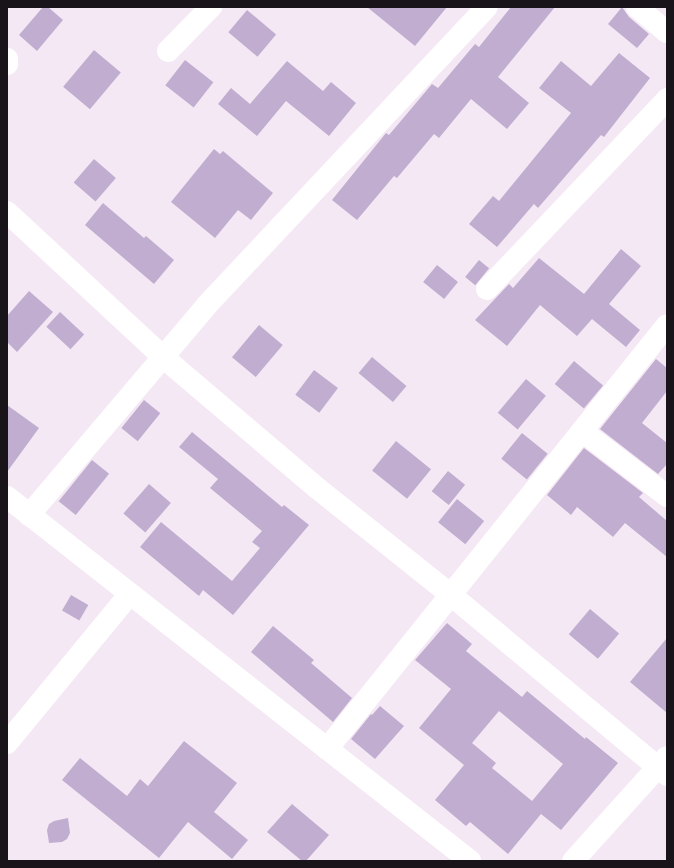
<!DOCTYPE html>
<html>
<head>
<meta charset="utf-8">
<style>
	body { margin:0 }
	#map { position:relative; width:674px; height:868px; overflow:hidden; background:#f5e8f5; font-family:Ubuntu,sans-serif }
	div>[style] { position:absolute }
	[style*='--x'] { left:calc(var(--x)*1px); top:calc(var(--y)*1px); width:calc(var(--w)*1px); rotate:calc(var(--a)*1deg) }
	.building>* { inset:0; background:#c1adcf; transform-origin:0 0 }
	.street>* { height:22px; margin:-11px; padding:0 11px; transform-origin:11px; border-radius:11px; background:#fff }
	span { translate:-50% -50%; white-space:nowrap; text-align:center; line-height:1.15; -webkit-text-stroke:3px #f5e8f5; paint-order:stroke }
	.frame { position:absolute; inset:0; border:8px solid #191419; pointer-events:none }
</style>
</head>
<body>
<div id="map">
	<div class="building">
		<i style="clip-path:polygon(43px 7px,48px 7px,63px 20px,37px 51px,19px 35px)"></i>
		<i style="clip-path:polygon(367px 7px,447px 7px,415px 46px)"></i>
		<i style="clip-path:polygon(511px 7px,555px 7px,498px 77px,529px 103px,507px 129px,471px 99px,439px 138px,434px 134px,397px 178px,394px 176px,357px 220px,332px 200px,386px 133px,389px 135px,432px 84px,438px 88px,475px 44px,479px 47px)"></i>
		<i style="clip-path:polygon(622px 7px,629px 17px,649px 34px,637px 48px,608px 24px)"></i>
		<i style="left:247px;top:10px;width:38px;height:29px;rotate:40deg"></i>
		<i style="left:94px;top:50px;width:35px;height:48px;rotate:40deg"></i>
		<i style="clip-path:polygon(619px 53px,650px 78px,604px 137px,601px 135px,538px 208px,534px 204px,497px 247px,469px 224px,493px 196px,499px 201px,571px 113px,539px 88px,561px 61px,591px 86px)"></i>
		<i style="left:185px;top:60px;width:36px;height:32px;rotate:38deg"></i>
		<i style="clip-path:polygon(287px 61px,323px 91px,331px 82px,356px 103px,329px 136px,286px 101px,257px 136px,218px 104px,231px 88px,250px 104px)"></i>
		<i style="clip-path:polygon(214px 149px,220px 154px,223px 151px,273px 193px,251px 220px,238px 210px,215px 238px,171px 202px)"></i>
		<i style="left:94px;top:159px;width:29px;height:31px;rotate:41deg"></i>
		<i style="clip-path:polygon(103px 203px,144px 238px,146px 236px,174px 260px,154px 284px,85px 225px)"></i>
		<i style="clip-path:polygon(621px 249px,641px 266px,609px 304px,640px 330px,626px 347px,592px 319px,577px 336px,540px 305px,507px 346px,475px 320px,509px 284px,513px 288px,539px 258px,584px 294px)"></i>
		<i style="left:479px;top:260px;width:13px;height:22px;rotate:39deg"></i>
		<i style="left:437px;top:265px;width:27px;height:22px;rotate:39deg"></i>
		<i style="clip-path:polygon(29px 291px,53px 312px,17px 352px,7px 342px,7px 316px)"></i>
		<i style="left:60px;top:312px;width:33px;height:20px;rotate:43deg"></i>
		<i style="left:259px;top:325px;width:31px;height:42px;rotate:40deg"></i>
		<i style="left:372px;top:357px;width:45px;height:21px;rotate:40deg"></i>
		<i style="clip-path:polygon(656px 359px,667px 368px,667px 391px,642px 423px,667px 443px,667px 464px,658px 474px,600px 429px)"></i>
		<i style="left:574px;top:361px;width:38px;height:30px;rotate:40deg"></i>
		<i style="left:314px;top:370px;width:30px;height:31px;rotate:37deg"></i>
		<i style="left:526px;top:379px;width:26px;height:44px;rotate:40deg"></i>
		<i style="left:144px;top:400px;width:21px;height:36px;rotate:39deg"></i>
		<i style="clip-path:polygon(7px 405px,39px 428px,7px 472px)"></i>
		<i style="clip-path:polygon(192px 432px,282px 507px,284px 505px,309px 525px,233px 615px,203px 590px,199px 596px,140px 547px,161px 522px,232px 581px,260px 548px,252px 542px,262px 531px,210px 488px,218px 479px,179px 447px)"></i>
		<i style="left:522px;top:433px;width:33px;height:33px;rotate:39deg"></i>
		<i style="left:396px;top:441px;width:45px;height:38px;rotate:39deg"></i>
		<i style="clip-path:polygon(584px 448px,643px 493px,639px 497px,667px 521px,667px 557px,625px 523px,613px 537px,577px 507px,571px 515px,547px 495px)"></i>
		<i style="left:92px;top:460px;width:22px;height:53px;rotate:39deg"></i>
		<i style="left:448px;top:471px;width:22px;height:26px;rotate:39deg"></i>
		<i style="left:149px;top:484px;width:29px;height:39px;rotate:41deg"></i>
		<i style="left:457px;top:499px;width:35px;height:30px;rotate:39deg"></i>
		<i style="left:71px;top:595px;width:20px;height:18px;rotate:30deg"></i>
		<i style="left:590px;top:609px;width:38px;height:33px;rotate:40deg"></i>
		<i style="clip-path:polygon(evenodd,447px 623px,472px 644px,466px 651px,522px 697px,527px 691px,585px 739px,586px 737px,618px 763px,561px 830px,541px 814px,508px 854px,470px 822px,466px 826px,435px 800px,464px 765px,419px 728px,451px 689px,415px 660px,447px 623px,499px 711px,563px 764px,532px 801px,492px 768px,496px 763px,472px 743px,499px 711px)"></i>
		<i style="clip-path:polygon(273px 626px,314px 660px,311px 663px,352px 698px,333px 722px,251px 652px)"></i>
		<i style="clip-path:polygon(667px 638px,667px 713px,630px 682px)"></i>
		<i style="clip-path:polygon(380px 706px,404px 726px,375px 759px,351px 739px,371px 714px,372px 715px)"></i>
		<i style="clip-path:polygon(184px 741px,237px 783px,214px 812px,248px 840px,232px 859px,188px 822px,159px 858px,62px 780px,80px 758px,127px 796px,140px 779px,148px 786px)"></i>
		<i style="clip-path:polygon(292px 804px,329px 835px,306px 861px,302px 861px,267px 832px)"></i>
		<i style="clip-path:polygon(68px 818px,70px 833px,67px 839px,62px 842px,49px 843px,47px 830px,49px 824px,54px 821px)"></i>
	</div>
	<div class="street">
		<i style="--x:637;--y:7;--w:39;--a:40"></i>
		<i style="--x:168;--y:51;--w:62;--a:-45.7"></i>
		<i style="--x:7;--y:59;--w:5;--a:90"></i>
		<i style="--x:7;--y:212;--w:213;--a:42.9"></i>
		<i style="--x:163;--y:357;--w:202;--a:40.4"></i>
		<i style="--x:317;--y:488;--w:171;--a:38.6"></i>
		<i style="--x:451;--y:595;--w:281;--a:39.8"></i>
		<i style="--x:487;--y:289;--w:262;--a:-46.5"></i>
		<i style="--x:582;--y:431;--w:107;--a:37.4"></i>
		<i style="--x:7;--y:497;--w:589;--a:38.17"></i>
		<i style="--x:29;--y:515;--w:274;--a:-49.7"></i>
		<i style="--x:206;--y:306;--w:410;--a:-46.8"></i>
		<i style="--x:7;--y:743;--w:192;--a:-50.5"></i>
		<i style="--x:327;--y:749;--w:543;--a:-51.27"></i>
		<i style="--x:573;--y:861;--w:140;--a:-47.9"></i>
	</div>
	<div class="frame"></div>
</div>
</body>
</html>
